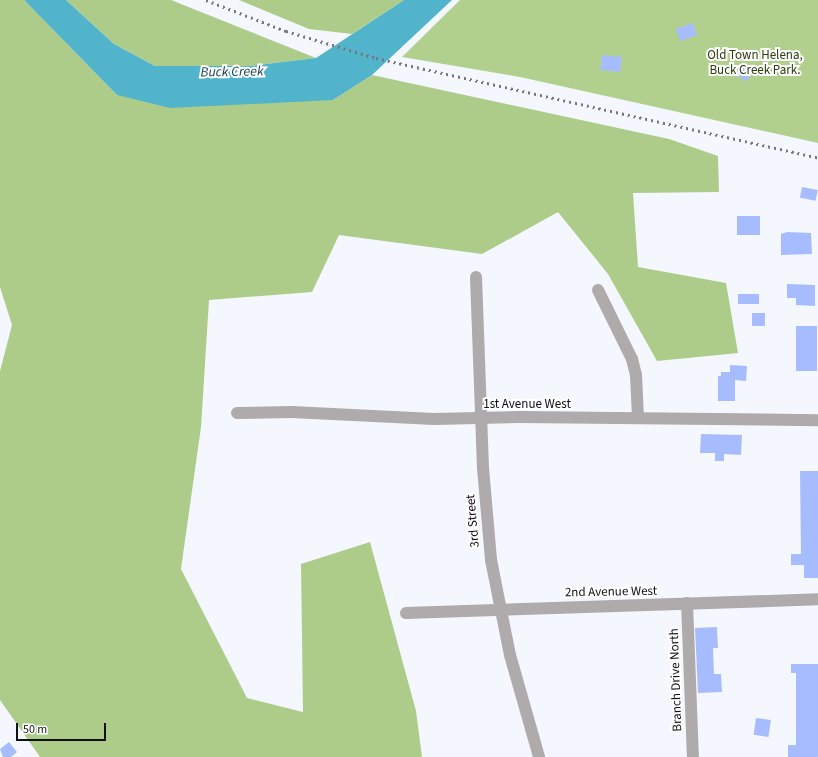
<!DOCTYPE html>
<html>
<head>
<meta charset="utf-8">
<style>
	body { margin:0 }
	#map { position:relative; width:818px; height:757px; overflow:hidden; background:#f4f7fe; font-family:"Source Sans 3",sans-serif }
	div>[style] { position:absolute }
	[style*='--x'] { left:calc(var(--x)*1px); top:calc(var(--y)*1px); width:calc(var(--w)*1px); rotate:calc(var(--a)*1deg) }
	.green>* { inset:0; background:#b1d08d }
	.forest>* { inset:0; background:#adcc89 }
	.water>* { inset:0; background:#52b4cb }
	.building>* { inset:0; background:#a7bcfe; transform-origin:0 0 }
	.street>* { height:12px; margin:-6px; padding:0 6px; transform-origin:6px; border-radius:6px; background:#afabac }
	.rail>* { height:3px; margin-top:-1.5px; transform-origin:0; background:repeating-linear-gradient(90deg,#75777c 0 2px,transparent 0 6px) }
	span { translate:-50% -50%; white-space:nowrap; text-align:center; line-height:1.15; -webkit-text-stroke:4px #fff; paint-order:stroke }
	.park-label { font-size:13px; color:#2a3e0d }
	.street-label { font-size:13px; color:#0f1013 }
	.water-label { font-size:14px; color:#16424c; font-style:italic }
	.scale { position:absolute; left:16px; top:723px; width:90px; height:18px; box-sizing:border-box; border:2px solid #0f1013; border-top:0; padding-left:5px; font-size:12px; line-height:14px; white-space:nowrap; color:#0f1013; -webkit-text-stroke:3px #fff; paint-order:stroke }
</style>
</head>
<body>
<div id="map">
	<div class="green">
		<i style="clip-path:polygon(460px 0,818px 0,818px 143px,520px 77px,402px 57px)"></i>
	</div>
	<div class="forest">
		<i style="clip-path:polygon(0 0,24px 0,117px 95px,333px 100px,372px 75px,669px 139px,718px 156px,719px 192px,633px 193px,638px 267px,726px 283px,738px 353px,657px 361px,608px 274px,558px 212px,482px 254px,339px 235px,312px 292px,209px 300px,201px 427px,181px 569px,247px 698px,303px 712px,301px 564px,370px 542px,416px 711px,422px 757px,40px 757px,0 700px,0 371px,12px 325px,0 287px)"></i>
		<i style="clip-path:polygon(66px 0,171px 0,316px 58px,249px 66px,155px 66px,114px 44px)"></i>
		<i style="clip-path:polygon(239px 0,404px 0,352px 34px,309px 29px)"></i>
	</div>
	<div class="water">
		<i style="clip-path:polygon(24px 0,66px 0,114px 44px,155px 66px,249px 66px,316px 58px,404px 0,452px 0,372px 75px,333px 100px,170px 108px,117px 95px)"></i>
	</div>
	<div class="building">
		<i style="left:693px;top:23px;width:13px;height:18px;rotate:72deg"></i>
		<i style="left:602px;top:55px;width:20px;height:15px;rotate:6deg"></i>
		<i style="left:742px;top:62px;width:13px;height:15px;rotate:27deg"></i>
		<i style="left:802px;top:187px;width:16px;height:11px;rotate:11deg"></i>
		<i style="left:737px;top:216px;width:23px;height:19px"></i>
		<i style="clip-path:polygon(787px 232px,811px 233px,812px 254px,781px 255px,781px 234px)"></i>
		<i style="clip-path:polygon(787px 284px,815px 285px,815px 306px,796px 305px,796px 298px,787px 298px)"></i>
		<i style="left:738px;top:294px;width:21px;height:10px"></i>
		<i style="left:752px;top:313px;width:13px;height:13px"></i>
		<i style="left:796px;top:326px;width:21px;height:45px"></i>
		<i style="clip-path:polygon(730px 365px,747px 366px,746px 381px,735px 380px,735px 401px,718px 401px,718px 376px,721px 376px,721px 372px,730px 372px)"></i>
		<i style="clip-path:polygon(701px 434px,742px 435px,741px 455px,724px 454px,724px 461px,715px 461px,715px 453px,700px 453px)"></i>
		<i style="clip-path:polygon(800px 471px,818px 471px,818px 578px,804px 578px,804px 565px,791px 565px,791px 554px,801px 554px)"></i>
		<i style="clip-path:polygon(717px 627px,718px 648px,713px 648px,714px 674px,721px 674px,722px 692px,698px 693px,695px 628px)"></i>
		<i style="clip-path:polygon(791px 664px,818px 664px,818px 757px,788px 757px,788px 745px,796px 745px,796px 673px,791px 673px)"></i>
		<i style="left:756px;top:718px;width:15px;height:17px;rotate:8deg"></i>
		<i style="clip-path:polygon(9px 742px,17px 752px,11px 757px,3px 757px,0 749px)"></i>
	</div>
	<div class="street">
		<i style="--x:476;--y:277;--w:191;--a:87.9"></i>
		<i style="--x:483;--y:468;--w:92;--a:85"></i>
		<i style="--x:491;--y:560;--w:97;--a:78.7"></i>
		<i style="--x:510;--y:655;--w:106;--a:74.1"></i>
		<i style="--x:598;--y:290;--w:77;--a:63.8"></i>
		<i style="--x:632;--y:359;--w:16;--a:76"></i>
		<i style="--x:636;--y:375;--w:43;--a:87.3"></i>
		<i style="--x:237;--y:413;--w:55;--a:-1"></i>
		<i style="--x:292;--y:412;--w:142;--a:2.8"></i>
		<i style="--x:434;--y:419;--w:84;--a:-1.4"></i>
		<i style="--x:518;--y:417;--w:300;--a:0.6"></i>
		<i style="--x:687;--y:603;--w:154;--a:87.8"></i>
		<i style="--x:406;--y:613;--w:412;--a:-1.9"></i>
	</div>
	<div class="rail">
		<i style="--x:206;--y:0;--w:86;--a:21.2"></i>
		<i style="--x:286;--y:31;--w:94;--a:16.7"></i>
		<i style="--x:376;--y:58;--w:453;--a:12.7"></i>
	</div>
	<div class="park-label">
		<span style="left:755px;top:63px">Old Town Helena,<br>Buck Creek Park.</span>
	</div>
	<div class="street-label">
		<span style="left:527px;top:404px">1st Avenue West</span>
		<span style="left:473px;top:521px;rotate:-95deg">3rd Street</span>
		<span style="left:611px;top:592px;rotate:-1deg">2nd Avenue West</span>
		<span style="left:676px;top:680px;rotate:-92deg">Branch Drive North</span>
	</div>
	<div class="water-label">
		<span style="left:232px;top:72px;rotate:-1deg">Buck Creek</span>
	</div>
	<div class="scale">50 m</div>
</div>
</body>
</html>
